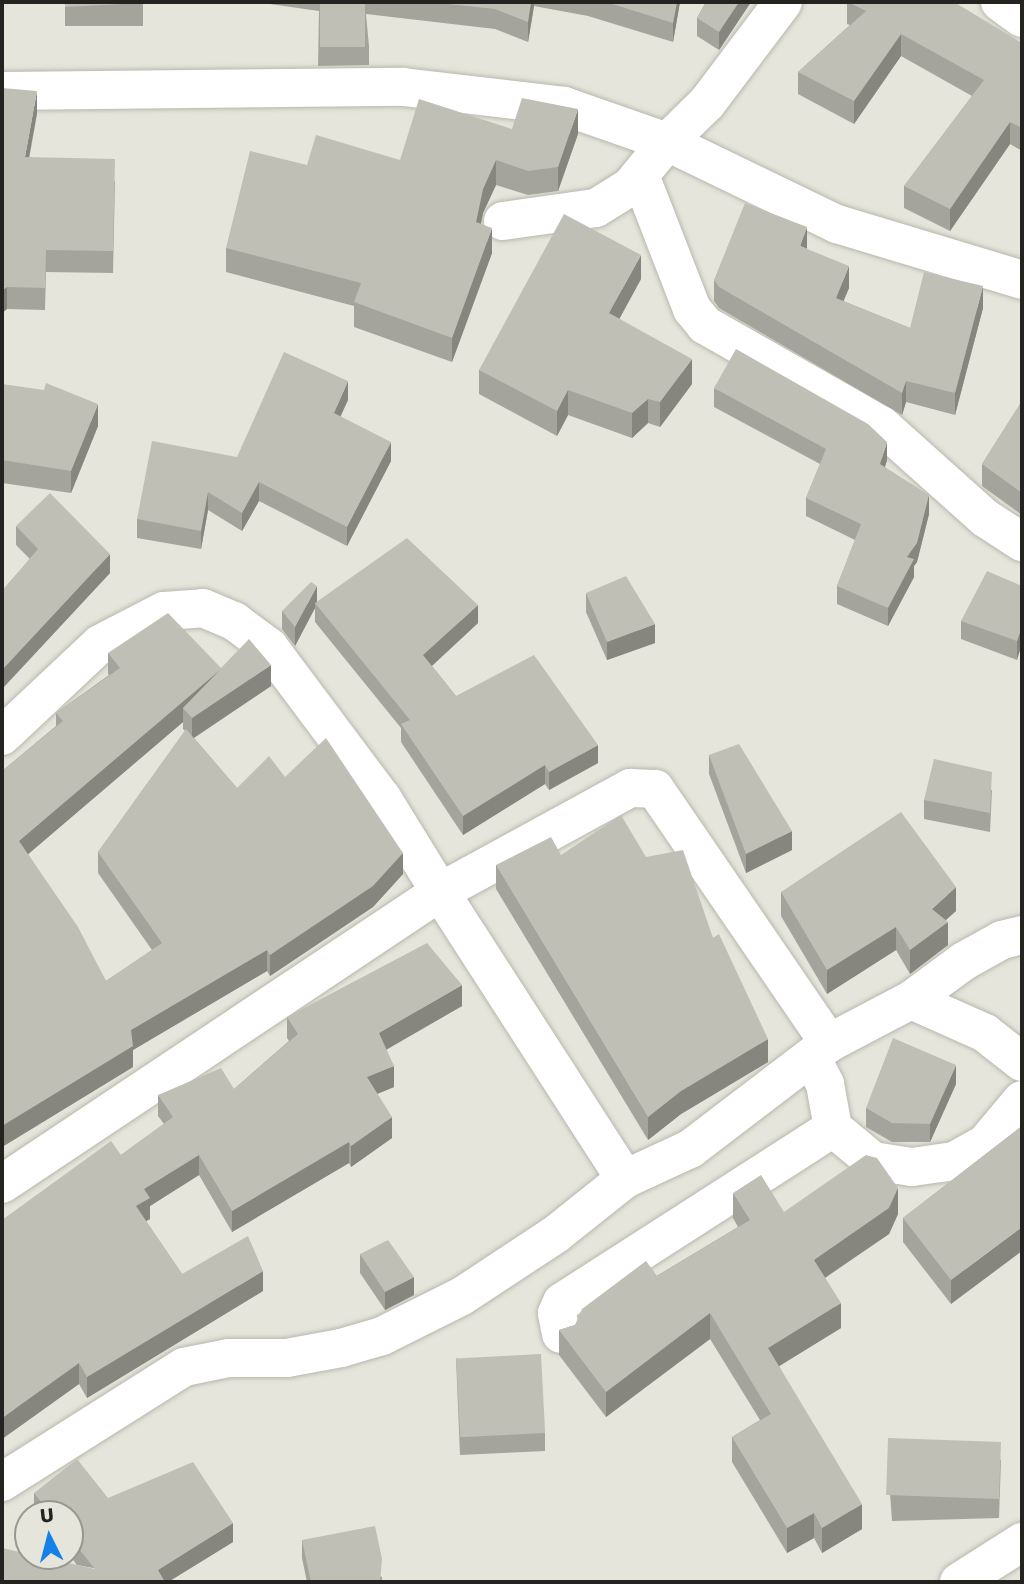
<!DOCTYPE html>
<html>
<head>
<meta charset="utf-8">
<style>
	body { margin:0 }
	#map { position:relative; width:1024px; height:1584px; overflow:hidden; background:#e6e5db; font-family:Rubik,sans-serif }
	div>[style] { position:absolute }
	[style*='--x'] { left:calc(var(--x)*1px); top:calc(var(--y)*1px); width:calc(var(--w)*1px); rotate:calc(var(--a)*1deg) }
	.roads { filter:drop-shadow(0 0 2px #b7b7ad) drop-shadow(0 0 2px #b7b7ad) }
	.minor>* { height:38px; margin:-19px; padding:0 19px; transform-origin:19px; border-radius:19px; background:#fff }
	.wall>* { inset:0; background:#a4a49c; transform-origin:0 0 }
	.shaded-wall>* { inset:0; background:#86867f }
	.building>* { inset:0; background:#bfbfb5; transform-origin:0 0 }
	span { translate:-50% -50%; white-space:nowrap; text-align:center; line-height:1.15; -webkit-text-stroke:6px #e6e5db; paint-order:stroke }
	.frame { position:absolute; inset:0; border:4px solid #24231f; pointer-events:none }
	.north { position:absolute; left:14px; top:1500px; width:70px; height:70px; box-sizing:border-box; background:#e6e5db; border:2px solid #989790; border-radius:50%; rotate:354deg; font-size:19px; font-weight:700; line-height:28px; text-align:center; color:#24231f }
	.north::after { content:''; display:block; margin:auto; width:24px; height:32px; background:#1580e7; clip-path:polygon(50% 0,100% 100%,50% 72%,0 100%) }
</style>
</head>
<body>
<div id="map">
	<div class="roads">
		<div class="minor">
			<i style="--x:1000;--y:2;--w:27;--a:36"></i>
			<i style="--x:2;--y:91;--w:401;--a:-0.6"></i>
			<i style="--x:403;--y:87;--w:162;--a:6.7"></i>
			<i style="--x:564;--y:106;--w:109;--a:19.3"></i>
			<i style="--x:667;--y:142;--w:189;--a:25.8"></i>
			<i style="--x:837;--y:224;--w:193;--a:16.8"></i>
			<i style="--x:640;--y:175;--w:144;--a:68.8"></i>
			<i style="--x:692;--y:309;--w:21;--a:51"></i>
			<i style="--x:705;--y:325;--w:202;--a:29.6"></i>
			<i style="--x:881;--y:425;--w:140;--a:41.8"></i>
			<i style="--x:985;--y:518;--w:44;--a:33"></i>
			<i style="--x:503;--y:221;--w:94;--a:-8"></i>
			<i style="--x:596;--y:208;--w:40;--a:-32"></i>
			<i style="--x:630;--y:187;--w:58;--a:-50.6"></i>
			<i style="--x:667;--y:142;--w:56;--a:-44.3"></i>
			<i style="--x:707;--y:103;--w:126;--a:-53"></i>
			<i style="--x:2;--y:736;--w:134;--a:-43.2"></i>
			<i style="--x:100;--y:644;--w:72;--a:-27.3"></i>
			<i style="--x:164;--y:611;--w:39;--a:-4"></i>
			<i style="--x:203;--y:608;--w:34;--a:23"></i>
			<i style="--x:234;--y:621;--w:44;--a:36.6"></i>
			<i style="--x:269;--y:647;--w:189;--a:53.2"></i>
			<i style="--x:382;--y:798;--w:110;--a:58.3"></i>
			<i style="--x:440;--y:892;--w:526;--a:146.31"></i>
			<i style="--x:911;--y:1000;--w:81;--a:24"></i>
			<i style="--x:985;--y:1033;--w:47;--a:38.1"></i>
			<i style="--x:833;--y:1128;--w:52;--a:39.5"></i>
			<i style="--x:873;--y:1161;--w:39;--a:9"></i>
			<i style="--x:912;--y:1167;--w:42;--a:-8.1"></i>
			<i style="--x:954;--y:1161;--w:37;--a:-29"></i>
			<i style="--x:986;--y:1143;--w:56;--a:-50.1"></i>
			<i style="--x:625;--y:1179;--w:341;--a:-122.8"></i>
			<i style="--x:440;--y:892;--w:217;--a:-28.7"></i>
			<i style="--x:630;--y:788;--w:25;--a:2"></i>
			<i style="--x:655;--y:789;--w:308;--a:55.6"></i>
			<i style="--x:561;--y:1334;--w:21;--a:-101"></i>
			<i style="--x:557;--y:1313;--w:12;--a:-66"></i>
			<i style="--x:562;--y:1302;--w:322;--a:-32.7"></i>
			<i style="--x:833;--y:1128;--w:45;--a:-100.3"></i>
			<i style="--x:825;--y:1084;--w:30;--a:-117"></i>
			<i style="--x:2;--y:1482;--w:215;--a:-32.3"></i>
			<i style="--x:184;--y:1367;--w:46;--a:-11.3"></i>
			<i style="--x:229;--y:1358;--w:58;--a:0"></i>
			<i style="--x:287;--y:1358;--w:55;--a:-10.5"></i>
			<i style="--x:341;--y:1348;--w:43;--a:-16.3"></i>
			<i style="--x:382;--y:1336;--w:89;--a:-26.6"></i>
			<i style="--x:462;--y:1296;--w:113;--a:-33.4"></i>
			<i style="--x:556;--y:1234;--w:88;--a:-38.6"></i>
			<i style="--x:625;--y:1179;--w:72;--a:-24.8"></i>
			<i style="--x:690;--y:1149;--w:175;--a:-37.3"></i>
			<i style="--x:829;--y:1043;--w:93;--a:-27.7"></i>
			<i style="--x:911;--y:1000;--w:66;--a:-36.3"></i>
			<i style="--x:964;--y:961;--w:43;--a:-28.9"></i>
			<i style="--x:1002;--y:940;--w:21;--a:-14"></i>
			<i style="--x:959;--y:1582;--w:75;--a:-32.4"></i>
		</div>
	</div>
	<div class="wall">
		<i style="left:65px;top:2px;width:78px;height:24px"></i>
		<i style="clip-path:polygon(256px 2px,680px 2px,673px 42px,588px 16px,534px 6px,528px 42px,495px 29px,366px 14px,369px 46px,369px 65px,318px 66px,319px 11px)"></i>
		<i style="clip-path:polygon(706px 2px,751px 2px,719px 50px,697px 36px,697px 18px)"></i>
		<i style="clip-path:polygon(847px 2px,1022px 43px,1022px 151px,1010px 144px,950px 231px,904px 208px,904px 186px,972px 96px,901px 56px,854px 124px,798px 94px,798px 72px,850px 25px,847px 24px)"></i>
		<i style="clip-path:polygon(37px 114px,29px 157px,115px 181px,113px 273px,46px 272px,45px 310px,7px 309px,2px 313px)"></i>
		<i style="clip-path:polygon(512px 129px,578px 134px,558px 191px,528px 195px,496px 185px,483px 213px,481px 224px,492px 253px,452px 362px,354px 327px,354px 306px,226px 272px,226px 248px,307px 165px,400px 160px)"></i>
		<i style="clip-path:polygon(807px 249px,849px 288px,843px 301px,910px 328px,983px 308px,955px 415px,906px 402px,902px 415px,719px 308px,714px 301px,714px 280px)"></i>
		<i style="clip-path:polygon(641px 279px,619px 319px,692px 384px,660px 427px,648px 423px,632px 438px,568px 415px,557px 436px,479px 394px,479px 370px)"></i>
		<i style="clip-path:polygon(2px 384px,98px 426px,71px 493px,2px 483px)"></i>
		<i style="clip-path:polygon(714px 388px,887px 460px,885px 467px,929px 514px,917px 562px,914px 566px,914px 577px,888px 626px,837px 604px,837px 586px,855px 540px,806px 516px,806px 498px,820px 464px,714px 407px)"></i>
		<i style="clip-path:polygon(348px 400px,340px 416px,391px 461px,347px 546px,259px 501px,242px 531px,208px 510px,201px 549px,137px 538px,137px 519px,237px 457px)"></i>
		<i style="clip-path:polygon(1022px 401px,1022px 515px,982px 486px,982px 464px)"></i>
		<i style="clip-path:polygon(16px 526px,110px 573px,2px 689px,2px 591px,30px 559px,16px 545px)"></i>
		<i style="clip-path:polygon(1022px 586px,1017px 660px,961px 639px,961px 621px)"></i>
		<i style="clip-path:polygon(586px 593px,655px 643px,607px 660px,586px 612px)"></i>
		<i style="clip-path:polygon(317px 602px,478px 623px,432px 666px,456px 696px,598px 763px,549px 790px,545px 784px,463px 835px,401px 742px,401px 728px,315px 622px,315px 608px,295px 646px,282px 629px,282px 611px)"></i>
		<i style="clip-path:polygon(evenodd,108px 653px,221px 668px,271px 686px,194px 738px,237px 788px,285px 777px,403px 874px,373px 907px,270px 976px,267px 971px,133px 1050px,133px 1067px,2px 1147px,2px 771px,56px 726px,56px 713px,109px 675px,108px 674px,108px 653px,183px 722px,183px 729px,185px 731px,98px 852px,98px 873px,152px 950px,106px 981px,28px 854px,183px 722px)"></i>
		<i style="clip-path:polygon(709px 755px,792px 850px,746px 873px,709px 774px)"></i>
		<i style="clip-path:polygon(992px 790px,990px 832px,924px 819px,924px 800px)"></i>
		<i style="clip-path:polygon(561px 855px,646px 857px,713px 938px,768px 1062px,681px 1114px,648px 1140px,496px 889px,496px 865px)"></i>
		<i style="clip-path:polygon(781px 892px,956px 911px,946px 920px,948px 945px,910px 974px,896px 950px,827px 994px,781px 916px)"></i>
		<i style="clip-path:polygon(462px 1006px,386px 1049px,394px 1087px,377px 1094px,392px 1138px,351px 1167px,349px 1163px,232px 1232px,199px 1175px,150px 1206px,150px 1219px,146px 1221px,182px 1274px,263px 1291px,87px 1398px,79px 1384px,2px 1439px,121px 1155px,164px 1124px,158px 1116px,158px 1095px,234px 1089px,289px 1041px,287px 1038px,287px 1017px)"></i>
		<i style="clip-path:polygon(956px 1084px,930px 1142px,892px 1142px,866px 1127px,866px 1108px)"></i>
		<i style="clip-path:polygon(1022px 1126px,951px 1304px,903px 1242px,903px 1218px)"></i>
		<i style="clip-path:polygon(733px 1193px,784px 1212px,898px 1214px,889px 1234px,825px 1278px,841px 1328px,779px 1366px,862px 1529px,822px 1553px,814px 1538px,787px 1553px,732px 1462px,732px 1437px,760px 1420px,710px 1339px,606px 1417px,559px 1355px,559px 1330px,575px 1325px,738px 1227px,733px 1218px)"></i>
		<i style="clip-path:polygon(360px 1254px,414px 1295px,385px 1310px,360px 1273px)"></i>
		<i style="clip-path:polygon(456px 1358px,545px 1433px,545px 1451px,460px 1455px)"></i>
		<i style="clip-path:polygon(888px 1445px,1001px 1460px,999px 1518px,892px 1521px,888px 1464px)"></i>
		<i style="clip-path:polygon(34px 1493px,108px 1498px,233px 1542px,168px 1582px,77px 1565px,70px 1556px,70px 1514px,36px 1514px,34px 1511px)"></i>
		<i style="clip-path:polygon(302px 1540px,382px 1577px,382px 1582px,307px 1582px,302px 1558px)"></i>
	</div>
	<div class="shaded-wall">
		<i style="clip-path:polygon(531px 2px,534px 2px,534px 6px,528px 42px,528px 22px)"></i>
		<i style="clip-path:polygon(677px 2px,680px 2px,673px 42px,673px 23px)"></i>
		<i style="clip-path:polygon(739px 2px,751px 2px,719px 50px,719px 32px)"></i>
		<i style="clip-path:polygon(901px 34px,901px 56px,854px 124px,854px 101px)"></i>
		<i style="clip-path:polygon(37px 91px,37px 114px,25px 179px,25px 157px)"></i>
		<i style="clip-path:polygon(578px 109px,578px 134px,558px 191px,558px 167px)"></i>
		<i style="clip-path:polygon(1010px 122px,1010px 144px,950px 231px,950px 209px)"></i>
		<i style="clip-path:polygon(496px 160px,496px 185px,483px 213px,476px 247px,476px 222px,483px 189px)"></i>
		<i style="clip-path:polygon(807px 227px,807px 249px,800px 246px)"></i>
		<i style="clip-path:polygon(492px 228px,492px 253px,452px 362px,452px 338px)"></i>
		<i style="clip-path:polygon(641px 255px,641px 279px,609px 338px,609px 313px)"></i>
		<i style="clip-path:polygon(849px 266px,849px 288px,836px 319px,836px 298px)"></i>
		<i style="clip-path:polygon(983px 286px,983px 308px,955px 415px,955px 393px)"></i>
		<i style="clip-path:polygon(7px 287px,7px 309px,2px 313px,2px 290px)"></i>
		<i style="clip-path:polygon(692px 359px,692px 384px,660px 427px,660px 402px)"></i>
		<i style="clip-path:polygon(348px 381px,348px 400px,334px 431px,334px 413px)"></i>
		<i style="clip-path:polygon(906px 381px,906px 402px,902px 415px,902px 393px)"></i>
		<i style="clip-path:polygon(568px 390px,568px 415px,557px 436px,557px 411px)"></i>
		<i style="clip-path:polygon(648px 399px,648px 423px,632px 438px,632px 413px)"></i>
		<i style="clip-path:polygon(98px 404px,98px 426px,71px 493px,71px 471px)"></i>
		<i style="clip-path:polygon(391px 442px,391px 461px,347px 546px,347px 527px)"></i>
		<i style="clip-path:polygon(887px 442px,887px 460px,880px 482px,880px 464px)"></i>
		<i style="clip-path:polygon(259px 482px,259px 501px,242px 531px,242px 513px)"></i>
		<i style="clip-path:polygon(208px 492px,208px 510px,201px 549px,201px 531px)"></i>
		<i style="clip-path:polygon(929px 495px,929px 514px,917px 562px,914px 566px,914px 577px,888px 626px,888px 608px)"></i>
		<i style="clip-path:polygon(110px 554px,110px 573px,2px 689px,2px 670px)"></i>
		<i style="clip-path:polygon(317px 586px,317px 604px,315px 603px,315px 608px,295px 646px,295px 627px)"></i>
		<i style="clip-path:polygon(478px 605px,478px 623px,423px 674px,423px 655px)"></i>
		<i style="clip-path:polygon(655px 624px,655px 643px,607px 660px,607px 642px)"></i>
		<i style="clip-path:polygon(1022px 626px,1022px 644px,1017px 660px,1017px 641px)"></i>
		<i style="clip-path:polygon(271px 665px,271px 686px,192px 739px,192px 718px)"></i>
		<i style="clip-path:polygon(220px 670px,183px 708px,183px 722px,19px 862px,19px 841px)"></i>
		<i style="clip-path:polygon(598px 745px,598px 763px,549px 790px,549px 772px)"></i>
		<i style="clip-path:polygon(545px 765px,545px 784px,463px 835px,463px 816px)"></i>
		<i style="clip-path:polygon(792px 831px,792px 850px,746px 873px,746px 854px)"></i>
		<i style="clip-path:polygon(403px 853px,403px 874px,373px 907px,270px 976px,270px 955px)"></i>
		<i style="clip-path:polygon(956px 887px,956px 911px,932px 932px,932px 909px)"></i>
		<i style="clip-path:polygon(948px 922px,948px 945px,910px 974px,910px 950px)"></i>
		<i style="clip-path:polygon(896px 927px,896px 950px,827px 994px,827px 970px)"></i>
		<i style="clip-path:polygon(267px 950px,267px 971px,133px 1050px,133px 1067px,2px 1147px,2px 1126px,131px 1030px)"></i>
		<i style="clip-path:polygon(462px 985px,462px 1006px,379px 1054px,379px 1033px)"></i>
		<i style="clip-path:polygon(768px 1039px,768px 1062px,681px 1114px,648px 1140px,648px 1117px,681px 1091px)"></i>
		<i style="clip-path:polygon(956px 1065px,956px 1084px,930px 1142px,930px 1124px)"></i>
		<i style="clip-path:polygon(394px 1066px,394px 1087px,367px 1098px,367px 1077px)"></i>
		<i style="clip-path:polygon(392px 1117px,392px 1138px,351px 1167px,351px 1146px)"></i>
		<i style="clip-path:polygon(349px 1142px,349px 1163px,232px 1232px,232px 1211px)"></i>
		<i style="clip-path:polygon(199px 1155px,199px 1175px,150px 1206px,150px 1219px,136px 1227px,136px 1206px,144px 1189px)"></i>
		<i style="clip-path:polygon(898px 1188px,898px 1214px,889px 1234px,814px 1285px,814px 1260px)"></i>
		<i style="clip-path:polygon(1022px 1227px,1022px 1251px,951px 1304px,951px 1280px)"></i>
		<i style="clip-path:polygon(263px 1271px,263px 1291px,87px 1398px,87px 1377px)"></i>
		<i style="clip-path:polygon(414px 1277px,414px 1295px,385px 1310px,385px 1292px)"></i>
		<i style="clip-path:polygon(841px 1303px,841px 1328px,768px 1373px,768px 1348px)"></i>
		<i style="clip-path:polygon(710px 1313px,710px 1339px,606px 1417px,606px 1392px)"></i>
		<i style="clip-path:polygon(79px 1363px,79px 1384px,2px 1439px,2px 1418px)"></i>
		<i style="clip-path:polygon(862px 1504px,862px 1529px,822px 1553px,822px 1528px)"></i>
		<i style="clip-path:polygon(814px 1513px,814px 1538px,787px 1553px,787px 1528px)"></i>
		<i style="clip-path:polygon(233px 1523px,233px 1542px,168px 1582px,158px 1582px,158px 1570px)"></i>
	</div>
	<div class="building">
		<i style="clip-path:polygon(65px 2px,143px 2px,143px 3px,65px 7px)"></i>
		<i style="left:320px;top:2px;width:45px;height:45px"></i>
		<i style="clip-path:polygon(429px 2px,531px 2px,528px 22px,495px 9px)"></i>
		<i style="clip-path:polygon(606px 2px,677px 2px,673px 23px)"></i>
		<i style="clip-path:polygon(706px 2px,739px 2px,719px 32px,697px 18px)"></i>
		<i style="clip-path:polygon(848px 2px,954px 2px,1022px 43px,1022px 128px,1010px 122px,950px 209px,904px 186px,984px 80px,901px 34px,854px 101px,798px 72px,866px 11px)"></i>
		<i style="clip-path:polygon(2px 88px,37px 91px,25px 157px,115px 159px,113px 251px,46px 250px,45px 288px,7px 287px,2px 290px)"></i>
		<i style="clip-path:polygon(522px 98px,578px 109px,558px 167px,528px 171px,496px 160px,483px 189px,476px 222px,492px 228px,452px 338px,354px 302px,361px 283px,226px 248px,250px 151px,307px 165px,316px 135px,400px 160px,419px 99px,512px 129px)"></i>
		<i style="clip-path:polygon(745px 203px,807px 227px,800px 246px,849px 266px,836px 298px,910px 328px,924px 272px,983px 286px,955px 393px,906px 381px,902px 393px,719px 287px,714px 280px)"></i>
		<i style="clip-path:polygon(564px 214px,641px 255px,609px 313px,692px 359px,660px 402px,648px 399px,632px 413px,568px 390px,557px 411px,479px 370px)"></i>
		<i style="clip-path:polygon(736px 349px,868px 424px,887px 442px,880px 464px,929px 495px,917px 543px,907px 557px,914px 559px,888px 608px,837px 586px,861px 524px,806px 498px,826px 449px,714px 388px)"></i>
		<i style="clip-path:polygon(284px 352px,348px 381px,334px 413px,391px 442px,347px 527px,259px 482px,242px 513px,208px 492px,201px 531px,137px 519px,152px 441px,237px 457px)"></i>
		<i style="clip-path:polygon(46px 383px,98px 404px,71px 471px,2px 460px,2px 384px,44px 390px)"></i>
		<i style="clip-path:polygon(1022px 401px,1022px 493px,982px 464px)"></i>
		<i style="clip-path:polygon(50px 493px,110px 554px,2px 670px,2px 591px,38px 549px,16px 526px)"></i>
		<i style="clip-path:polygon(407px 538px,478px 605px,423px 655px,456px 696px,534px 655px,598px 745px,549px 772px,545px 765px,463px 816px,401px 724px,410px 720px,315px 603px)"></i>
		<i style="clip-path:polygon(987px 571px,1022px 586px,1022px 626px,1017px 641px,961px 621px)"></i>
		<i style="clip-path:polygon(626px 576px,655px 624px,607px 642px,586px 593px)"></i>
		<i style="clip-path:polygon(311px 582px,317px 586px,295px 627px,282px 611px)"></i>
		<i style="clip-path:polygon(168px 613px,221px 668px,249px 639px,271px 665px,192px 718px,183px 708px,220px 670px,19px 841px,78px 927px,106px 981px,162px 943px,98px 852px,186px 729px,237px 788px,269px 756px,285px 777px,326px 738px,403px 853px,373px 886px,270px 955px,267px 950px,131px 1030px,133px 1046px,2px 1126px,2px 771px,63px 721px,56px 713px,120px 668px,108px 653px)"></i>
		<i style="clip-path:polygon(739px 744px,792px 831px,746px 854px,709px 755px)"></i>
		<i style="clip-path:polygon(934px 759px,992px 772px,990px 813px,924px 800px)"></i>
		<i style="clip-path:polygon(901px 812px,956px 887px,932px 909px,948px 922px,910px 950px,896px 927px,827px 970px,781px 892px)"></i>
		<i style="clip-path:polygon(621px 815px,646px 857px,683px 850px,713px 938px,719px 934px,768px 1039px,681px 1091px,648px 1117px,496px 865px,551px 837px,561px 855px)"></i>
		<i style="clip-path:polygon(427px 943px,462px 985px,379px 1033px,394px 1066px,367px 1077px,392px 1117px,351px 1146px,349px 1142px,232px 1211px,199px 1155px,144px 1189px,150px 1198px,136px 1206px,182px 1274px,248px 1236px,263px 1271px,87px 1377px,79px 1363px,2px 1418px,2px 1220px,111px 1141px,121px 1155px,173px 1117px,158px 1095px,221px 1068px,234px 1089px,298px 1034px,287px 1017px)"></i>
		<i style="clip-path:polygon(893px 1038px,956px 1065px,930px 1124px,892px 1123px,866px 1108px)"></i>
		<i style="clip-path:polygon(1022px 1126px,1022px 1227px,951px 1280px,903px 1218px)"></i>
		<i style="clip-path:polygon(866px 1155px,877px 1158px,898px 1188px,889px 1208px,814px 1260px,841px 1303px,768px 1348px,862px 1504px,822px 1528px,814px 1513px,787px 1528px,732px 1437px,771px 1414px,710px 1313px,606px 1392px,559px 1330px,575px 1325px,582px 1309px,646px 1261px,657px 1276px,750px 1220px,733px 1193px,761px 1175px,784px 1212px)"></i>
		<i style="clip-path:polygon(388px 1240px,414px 1277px,385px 1292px,360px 1254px)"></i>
		<i style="left:541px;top:1354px;width:79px;height:85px;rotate:87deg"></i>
		<i style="left:1001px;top:1442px;width:57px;height:113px;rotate:92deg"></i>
		<i style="clip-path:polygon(77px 1459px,108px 1498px,193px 1462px,233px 1523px,158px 1570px,165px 1582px,2px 1582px,2px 1548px,28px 1554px,28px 1556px,38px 1556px,95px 1569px,70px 1538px,70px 1514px,51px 1514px,34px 1493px)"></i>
		<i style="clip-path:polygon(375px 1526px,382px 1559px,380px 1582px,311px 1582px,302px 1540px)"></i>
	</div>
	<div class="frame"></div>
	<div class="north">U</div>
</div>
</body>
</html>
